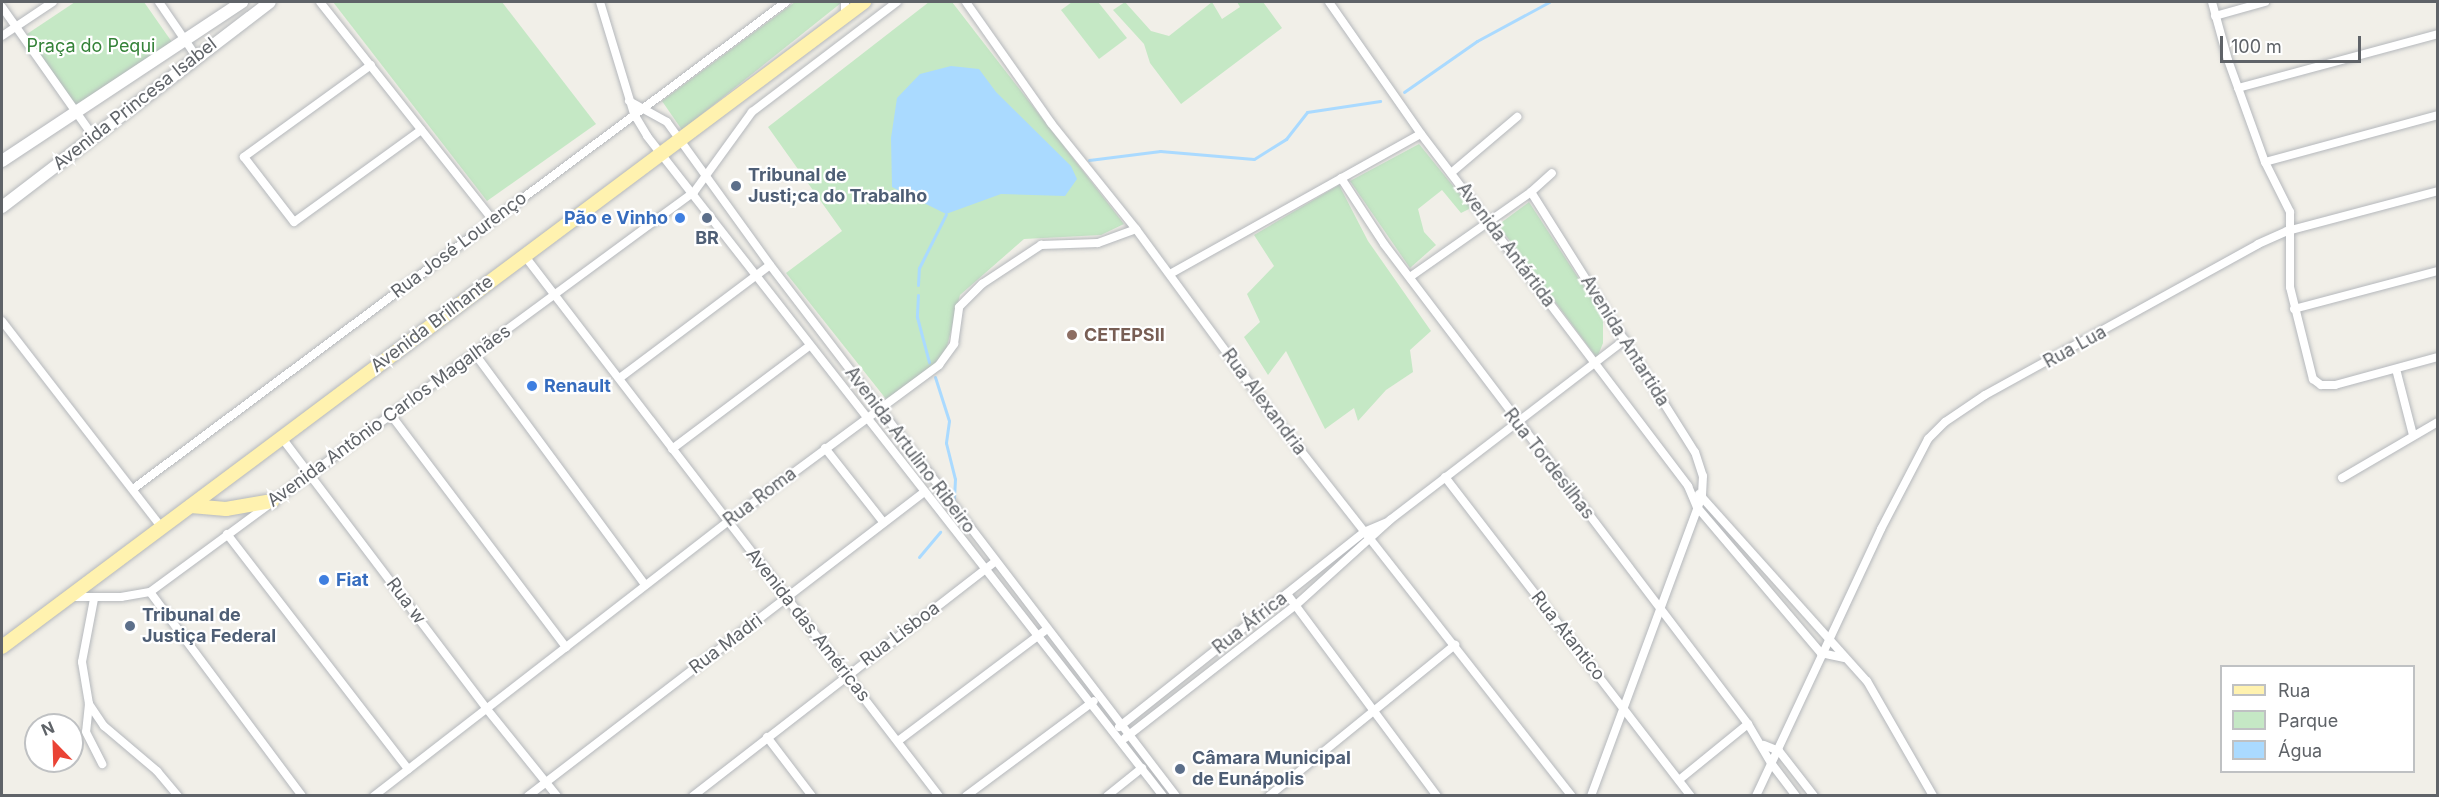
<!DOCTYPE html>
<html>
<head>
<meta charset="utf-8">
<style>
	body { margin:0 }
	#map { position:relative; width:2439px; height:797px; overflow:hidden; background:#f1efe8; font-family:Inter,sans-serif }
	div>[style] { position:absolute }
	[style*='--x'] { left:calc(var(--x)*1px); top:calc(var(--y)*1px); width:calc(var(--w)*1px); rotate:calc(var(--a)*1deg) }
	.green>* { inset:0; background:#c5e8c5 }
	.water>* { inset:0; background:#aadaff }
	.stream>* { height:3px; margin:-1.5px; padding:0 1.5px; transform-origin:1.5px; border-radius:1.5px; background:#aadaff }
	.roads { filter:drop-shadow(0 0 2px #b5b8bc) drop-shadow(0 0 2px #b5b8bc) }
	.street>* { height:8px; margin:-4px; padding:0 4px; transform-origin:4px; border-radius:4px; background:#fff }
	.secondary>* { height:12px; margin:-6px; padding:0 6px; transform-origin:6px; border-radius:6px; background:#fff }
	.primary>* { height:14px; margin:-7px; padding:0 7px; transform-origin:7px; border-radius:7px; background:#fff2af }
	.dots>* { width:16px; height:16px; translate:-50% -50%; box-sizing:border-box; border:3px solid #fff; border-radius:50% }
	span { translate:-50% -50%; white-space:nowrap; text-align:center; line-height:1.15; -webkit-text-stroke:4.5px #fff; paint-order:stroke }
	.park-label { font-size:18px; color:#348238 }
	.street-label { font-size:18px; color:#5f6368 }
	.service-label { font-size:18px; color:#4e5e75; font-weight:700 }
	.left { translate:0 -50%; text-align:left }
	.shop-label { font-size:18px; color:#366cbe; font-weight:700 }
	.right { translate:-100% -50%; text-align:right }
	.education-label { font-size:18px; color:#785e54; font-weight:700 }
	.frame { position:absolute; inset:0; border:3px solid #5f6368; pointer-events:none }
	.legend { position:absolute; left:2220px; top:665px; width:195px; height:108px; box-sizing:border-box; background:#fff; border:2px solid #bfc1c3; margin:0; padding:8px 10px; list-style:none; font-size:18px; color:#5f6368 }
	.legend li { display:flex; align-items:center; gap:12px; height:30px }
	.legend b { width:30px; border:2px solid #bfc1c3 }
	.north { position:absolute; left:24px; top:713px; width:60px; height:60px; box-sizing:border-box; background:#fff; border:2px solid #bfc1c3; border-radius:50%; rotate:337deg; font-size:16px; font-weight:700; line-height:24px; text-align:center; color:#5f6368 }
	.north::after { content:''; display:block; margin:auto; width:21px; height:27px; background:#ea4335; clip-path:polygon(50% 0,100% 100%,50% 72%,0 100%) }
	.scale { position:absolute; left:2220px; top:36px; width:141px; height:27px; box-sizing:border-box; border:3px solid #5f6368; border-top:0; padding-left:8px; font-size:18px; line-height:21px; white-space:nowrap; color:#5f6368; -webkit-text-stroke:4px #fff; paint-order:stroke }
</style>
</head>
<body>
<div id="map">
	<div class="green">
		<i style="clip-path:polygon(75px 2px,144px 2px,174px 45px,77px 109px,27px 34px)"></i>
		<i style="clip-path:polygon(333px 2px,502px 2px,596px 124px,487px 201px)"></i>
		<i style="clip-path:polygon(795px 2px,841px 3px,682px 130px,662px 101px)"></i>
		<i style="clip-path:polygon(929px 2px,952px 2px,1124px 224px,1101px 235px,1024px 239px,960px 295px,943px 362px,886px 399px,786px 273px,842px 231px,768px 127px)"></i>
		<i style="clip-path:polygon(1072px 2px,1098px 2px,1127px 38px,1099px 59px,1061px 10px)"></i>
		<i style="clip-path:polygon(1125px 2px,1151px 31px,1169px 36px,1212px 2px,1222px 19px,1240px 7px,1237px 2px,1263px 2px,1282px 28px,1181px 104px,1150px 63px,1144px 44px,1113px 10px)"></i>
		<i style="clip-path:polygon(1419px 144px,1471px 208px,1461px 213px,1442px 190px,1418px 209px,1424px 232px,1436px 245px,1410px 268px,1350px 181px)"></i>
		<i style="clip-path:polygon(1339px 185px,1368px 241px,1431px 331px,1410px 350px,1413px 372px,1386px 390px,1358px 421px,1354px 408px,1325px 429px,1286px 351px,1268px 375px,1244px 337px,1260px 322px,1247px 294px,1274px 266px,1254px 235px)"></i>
		<i style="clip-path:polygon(1529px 202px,1603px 316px,1603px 343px,1597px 358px,1498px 225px)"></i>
	</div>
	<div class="water">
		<i style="clip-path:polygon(951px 66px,979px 69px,996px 92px,1071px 166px,1077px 179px,1065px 196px,1001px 194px,946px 214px,892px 187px,891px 138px,897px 98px,920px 74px)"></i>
	</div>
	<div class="stream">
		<i style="--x:1404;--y:92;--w:89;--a:-34.9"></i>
		<i style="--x:1477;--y:41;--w:82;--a:-28.4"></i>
		<i style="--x:1089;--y:160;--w:72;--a:-7.2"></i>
		<i style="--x:1160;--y:151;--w:94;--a:4.9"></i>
		<i style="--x:1254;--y:159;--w:38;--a:-32"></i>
		<i style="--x:1286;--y:139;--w:34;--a:-52"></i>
		<i style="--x:1307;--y:112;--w:74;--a:-8.6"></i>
		<i style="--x:918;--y:285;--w:17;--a:-87"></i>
		<i style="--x:919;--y:268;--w:60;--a:-63.4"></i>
		<i style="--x:918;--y:295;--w:22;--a:93"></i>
		<i style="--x:917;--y:317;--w:47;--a:75.1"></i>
		<i style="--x:935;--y:377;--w:46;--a:72.3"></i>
		<i style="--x:949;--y:421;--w:22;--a:98"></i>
		<i style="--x:946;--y:443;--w:37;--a:76"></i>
		<i style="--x:955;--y:479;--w:21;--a:93"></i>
		<i style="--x:919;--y:557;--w:33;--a:-50"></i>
	</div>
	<div class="roads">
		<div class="street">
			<i style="--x:159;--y:2;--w:65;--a:55.6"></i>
			<i style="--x:320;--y:2;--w:278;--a:51.6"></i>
			<i style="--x:600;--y:2;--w:117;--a:73.1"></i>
			<i style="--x:634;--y:114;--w:26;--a:59"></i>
			<i style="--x:647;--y:136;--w:838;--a:51.98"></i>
			<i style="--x:845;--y:2;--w:13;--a:90"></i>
			<i style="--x:966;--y:2;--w:148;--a:54.9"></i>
			<i style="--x:1051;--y:123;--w:136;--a:51.3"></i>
			<i style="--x:1136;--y:229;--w:225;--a:53.7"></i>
			<i style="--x:1269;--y:410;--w:491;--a:51.9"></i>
			<i style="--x:1329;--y:2;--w:161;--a:55.1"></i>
			<i style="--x:1421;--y:134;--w:442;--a:52.8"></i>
			<i style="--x:1688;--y:486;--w:23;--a:67"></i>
			<i style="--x:1697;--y:507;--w:192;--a:49.7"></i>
			<i style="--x:1821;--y:653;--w:24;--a:12"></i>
			<i style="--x:2212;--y:2;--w:60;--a:74.6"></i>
			<i style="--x:2228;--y:60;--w:109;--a:70.1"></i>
			<i style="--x:2265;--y:162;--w:56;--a:63.4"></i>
			<i style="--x:2290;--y:212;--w:75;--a:90"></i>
			<i style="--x:2290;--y:287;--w:95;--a:76"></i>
			<i style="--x:2313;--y:379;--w:10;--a:37"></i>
			<i style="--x:2321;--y:385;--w:14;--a:0"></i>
			<i style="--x:2335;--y:385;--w:107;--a:-15.2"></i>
			<i style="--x:2;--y:7;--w:158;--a:54.8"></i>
			<i style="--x:2215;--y:16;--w:52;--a:-15.6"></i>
			<i style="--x:2;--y:36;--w:61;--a:-33.7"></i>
			<i style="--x:371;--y:65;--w:157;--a:144.1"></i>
			<i style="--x:244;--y:157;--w:82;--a:52.4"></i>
			<i style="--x:294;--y:222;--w:157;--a:-35.9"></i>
			<i style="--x:2238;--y:88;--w:207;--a:-15.1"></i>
			<i style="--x:629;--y:101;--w:43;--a:28.9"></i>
			<i style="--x:667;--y:122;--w:176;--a:54.2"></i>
			<i style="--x:770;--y:265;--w:668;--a:52.6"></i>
			<i style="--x:2265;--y:162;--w:179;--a:-15.2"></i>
			<i style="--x:1451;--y:173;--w:87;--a:-40.3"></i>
			<i style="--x:1341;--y:178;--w:79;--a:56.9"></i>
			<i style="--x:1384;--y:244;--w:602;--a:52.83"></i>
			<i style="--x:1748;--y:724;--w:45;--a:59.5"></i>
			<i style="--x:1771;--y:763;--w:41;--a:52.9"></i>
			<i style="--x:1531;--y:192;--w:307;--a:57.8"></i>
			<i style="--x:1695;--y:452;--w:25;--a:72"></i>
			<i style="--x:1703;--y:476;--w:20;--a:93"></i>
			<i style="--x:1702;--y:496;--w:320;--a:110.3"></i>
			<i style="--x:524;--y:255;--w:682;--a:52.51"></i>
			<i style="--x:1170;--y:274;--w:287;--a:-29.2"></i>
			<i style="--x:1410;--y:277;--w:148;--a:-35.1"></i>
			<i style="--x:1531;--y:192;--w:28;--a:-42"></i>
			<i style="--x:2294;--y:309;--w:149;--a:-14.8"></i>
			<i style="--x:2;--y:321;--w:260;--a:52.3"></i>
			<i style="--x:475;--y:354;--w:287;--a:53.6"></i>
			<i style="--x:2396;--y:369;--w:68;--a:75.6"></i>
			<i style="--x:621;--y:377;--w:186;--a:-36.9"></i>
			<i style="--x:391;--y:415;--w:291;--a:53"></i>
			<i style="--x:282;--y:438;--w:338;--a:52.9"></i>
			<i style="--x:486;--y:708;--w:113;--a:51.1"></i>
			<i style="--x:825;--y:448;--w:95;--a:51.8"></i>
			<i style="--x:672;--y:449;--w:171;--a:-36.9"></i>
			<i style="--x:1445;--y:477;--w:403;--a:52.4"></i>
			<i style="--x:2342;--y:478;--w:111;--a:-30.3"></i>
			<i style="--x:133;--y:489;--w:815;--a:-36.72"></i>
			<i style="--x:1699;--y:494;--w:251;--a:48.1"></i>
			<i style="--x:1867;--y:681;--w:133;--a:60.1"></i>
			<i style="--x:227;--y:534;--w:297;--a:52.4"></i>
			<i style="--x:150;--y:592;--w:254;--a:53.3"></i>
			<i style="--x:1287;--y:594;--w:252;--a:53.4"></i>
			<i style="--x:71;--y:597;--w:50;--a:0"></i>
			<i style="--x:121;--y:597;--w:29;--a:-10"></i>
			<i style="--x:150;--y:592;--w:675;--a:-36.33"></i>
			<i style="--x:694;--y:192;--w:99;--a:-54.1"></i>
			<i style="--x:752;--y:112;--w:182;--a:-37.2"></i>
			<i style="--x:94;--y:599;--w:64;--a:100.8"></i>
			<i style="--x:82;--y:662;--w:43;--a:80.5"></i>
			<i style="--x:89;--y:704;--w:27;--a:56"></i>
			<i style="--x:104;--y:726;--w:70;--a:40.3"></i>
			<i style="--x:157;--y:771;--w:33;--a:50"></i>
			<i style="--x:89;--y:704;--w:28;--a:96"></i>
			<i style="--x:86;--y:732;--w:36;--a:63"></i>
			<i style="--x:1119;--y:727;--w:313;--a:-38.5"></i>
			<i style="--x:1364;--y:532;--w:25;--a:-23"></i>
			<i style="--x:767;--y:737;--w:74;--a:52.7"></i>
			<i style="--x:1125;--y:738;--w:217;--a:-37.9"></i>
			<i style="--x:1296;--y:605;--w:127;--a:-42.1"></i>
			<i style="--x:1390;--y:520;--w:296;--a:-37.5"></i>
			<i style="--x:898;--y:741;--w:186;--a:-36.9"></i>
			<i style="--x:1764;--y:745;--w:16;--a:22"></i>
			<i style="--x:1779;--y:751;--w:57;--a:52.1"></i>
			<i style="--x:1679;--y:780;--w:89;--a:-39.1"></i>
			<i style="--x:374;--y:796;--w:447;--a:-37.8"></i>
			<i style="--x:727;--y:522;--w:264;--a:-36.5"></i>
			<i style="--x:939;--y:365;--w:26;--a:-54"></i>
			<i style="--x:954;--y:344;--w:37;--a:-82"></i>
			<i style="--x:959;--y:307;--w:33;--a:-45"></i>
			<i style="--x:982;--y:284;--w:71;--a:-33.5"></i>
			<i style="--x:1041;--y:245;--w:57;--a:-2"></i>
			<i style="--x:1098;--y:243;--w:40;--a:-20.2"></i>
			<i style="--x:528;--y:796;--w:499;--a:-37.5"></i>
			<i style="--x:693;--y:796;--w:382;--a:-37.8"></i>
			<i style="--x:966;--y:796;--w:159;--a:-36.6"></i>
			<i style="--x:1107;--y:796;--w:45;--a:-38.7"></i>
			<i style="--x:1269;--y:796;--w:240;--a:-39.1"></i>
			<i style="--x:1756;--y:796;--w:295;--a:-64.9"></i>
			<i style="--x:1881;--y:529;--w:102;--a:-62.4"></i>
			<i style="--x:1928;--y:439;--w:24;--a:-45"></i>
			<i style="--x:1945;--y:422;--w:48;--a:-34"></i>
			<i style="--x:1985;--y:395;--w:312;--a:-28.9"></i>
			<i style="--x:2258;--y:244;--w:32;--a:-24"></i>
			<i style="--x:2287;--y:231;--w:156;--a:-14.8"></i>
		</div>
		<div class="secondary">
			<i style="--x:2;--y:161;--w:288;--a:-33.5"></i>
			<i style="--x:2;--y:207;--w:337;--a:-37.4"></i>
		</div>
		<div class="primary">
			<i style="--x:191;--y:506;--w:35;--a:5"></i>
			<i style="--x:226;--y:509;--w:47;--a:-9.9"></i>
			<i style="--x:2;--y:647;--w:1077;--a:-36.81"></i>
		</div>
	</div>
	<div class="dots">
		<i style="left:736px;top:186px;background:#5c6f8a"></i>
		<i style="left:680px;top:218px;background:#3f7fe0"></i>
		<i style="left:707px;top:218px;background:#5c6f8a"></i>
		<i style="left:1072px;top:335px;background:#8d6e63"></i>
		<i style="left:532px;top:386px;background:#3f7fe0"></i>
		<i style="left:324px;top:580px;background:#3f7fe0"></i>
		<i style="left:130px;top:626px;background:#5c6f8a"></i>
		<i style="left:1180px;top:769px;background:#5c6f8a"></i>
	</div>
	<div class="park-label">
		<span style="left:91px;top:46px">Praça do Pequi</span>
	</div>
	<div class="street-label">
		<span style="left:135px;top:104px;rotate:-38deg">Avenida Princesa Isabel</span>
		<span style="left:459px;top:245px;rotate:-37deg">Rua José Lourenço</span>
		<span style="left:1506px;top:245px;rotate:53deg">Avenida Antártida</span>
		<span style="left:432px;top:324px;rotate:-37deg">Avenida Brilhante</span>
		<span style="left:1625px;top:341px;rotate:58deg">Avenida Antartida</span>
		<span style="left:2075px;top:347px;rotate:-29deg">Rua Lua</span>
		<span style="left:1264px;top:402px;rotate:53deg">Rua Alexandria</span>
		<span style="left:389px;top:416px;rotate:-36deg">Avenida Antônio Carlos Magalhães</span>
		<span style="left:910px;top:450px;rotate:53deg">Avenida Artulino Ribeiro</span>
		<span style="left:1549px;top:464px;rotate:52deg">Rua Tordesilhas</span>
		<span style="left:760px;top:497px;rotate:-37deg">Rua Roma</span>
		<span style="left:406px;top:601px;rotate:53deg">Rua w</span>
		<span style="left:1250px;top:623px;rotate:-38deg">Rua África</span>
		<span style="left:808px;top:625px;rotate:52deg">Avenida das Américas</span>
		<span style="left:900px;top:634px;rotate:-37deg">Rua Lisboa</span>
		<span style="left:1568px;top:636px;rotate:52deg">Rua Atantico</span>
		<span style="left:726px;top:644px;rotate:-37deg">Rua Madri</span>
	</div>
	<div class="service-label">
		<span class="left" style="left:748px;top:186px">Tribunal de<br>Justi;ca do Trabalho</span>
		<span style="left:707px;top:238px">BR</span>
		<span class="left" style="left:142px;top:626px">Tribunal de<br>Justiça Federal</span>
		<span class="left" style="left:1192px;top:769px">Câmara Municipal<br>de Eunápolis</span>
	</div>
	<div class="shop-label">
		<span class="right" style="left:668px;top:218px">Pão e Vinho</span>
		<span class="left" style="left:544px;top:386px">Renault</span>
		<span class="left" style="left:336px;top:580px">Fiat</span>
	</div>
	<div class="education-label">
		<span class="left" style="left:1084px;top:335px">CETEPSII</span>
	</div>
	<div class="frame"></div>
	<ul class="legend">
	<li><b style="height:8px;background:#fff2af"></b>Rua</li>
	<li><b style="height:16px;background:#c5e8c5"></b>Parque</li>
	<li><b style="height:16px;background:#aadaff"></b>Água</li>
	</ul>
	<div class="north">N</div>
	<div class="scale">100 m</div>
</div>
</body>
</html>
